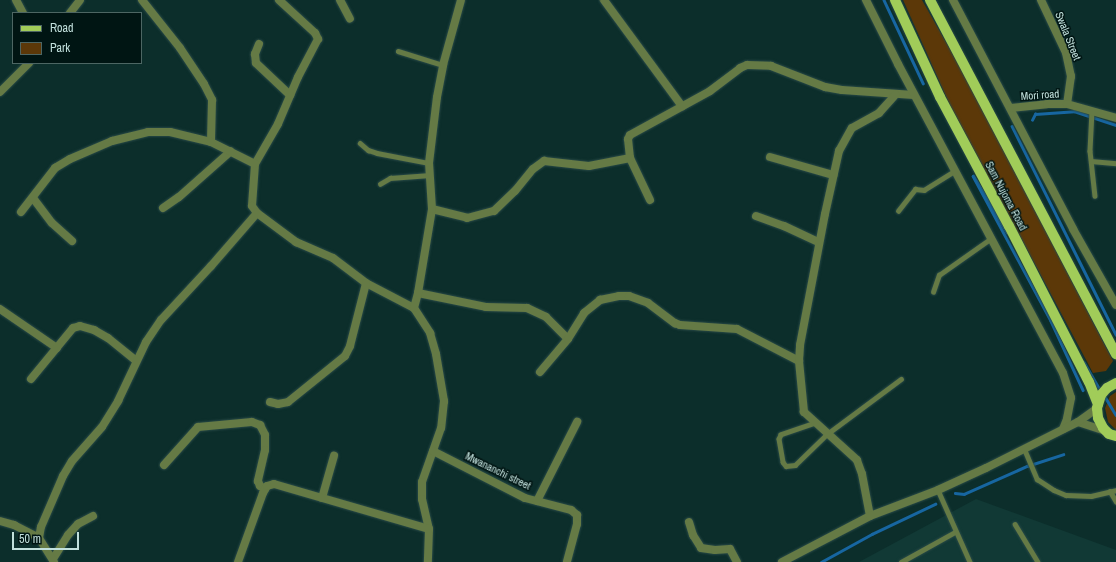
<!DOCTYPE html>
<html>
<head>
<meta charset="utf-8">
<style>
	body { margin:0 }
	#map { position:relative; width:1116px; height:562px; overflow:hidden; background:#0c2e2b; font-family:"Archivo Narrow",sans-serif }
	div>[style] { position:absolute }
	[style*='--x'] { left:calc(var(--x)*1px); top:calc(var(--y)*1px); width:calc(var(--w)*1px); rotate:calc(var(--a)*1deg) }
	.built>* { inset:0; background:#113935 }
	.green>* { inset:0; background:#5c3808 }
	.stream>* { height:2.5px; margin:-1.25px; padding:0 1.25px; transform-origin:1.25px; border-radius:1.25px; background:#1766a1 }
	.roads { filter:drop-shadow(0 0 1px #294a47) drop-shadow(0 0 1px #294a47) }
	.service>* { height:4.5px; margin:-2.25px; padding:0 2.25px; transform-origin:2.25px; border-radius:2.25px; background:#657a45 }
	.minor>* { height:8px; margin:-4px; padding:0 4px; transform-origin:4px; border-radius:4px; background:#657a45 }
	.tertiary>* { height:8px; margin:-4px; padding:0 4px; transform-origin:4px; border-radius:4px; background:#657a45 }
	.primary>* { height:10px; margin:-5px; padding:0 5px; transform-origin:5px; border-radius:5px; background:#a1cc59 }
	span { translate:-50% -50%; white-space:nowrap; text-align:center; line-height:1.15; -webkit-text-stroke:3px #001513; paint-order:stroke }
	.street-label { font-size:11px; color:#c1e0dc }
	.legend { position:absolute; left:12px; top:12px; width:130px; height:52px; box-sizing:border-box; background:#001513; border:1px solid #4d6663; margin:0; padding:5px 7px; list-style:none; font-size:12px; color:#c1e0dc }
	.legend li { display:flex; align-items:center; gap:8px; height:20px }
	.legend b { width:20px; border:1px solid #4d6663 }
	.scale { position:absolute; left:12px; top:532px; width:67px; height:18px; box-sizing:border-box; border:2px solid #c1e0dc; border-top:0; padding-left:5px; font-size:12px; line-height:14px; white-space:nowrap; color:#c1e0dc; -webkit-text-stroke:3px #001513; paint-order:stroke }
</style>
</head>
<body>
<div id="map">
	<div class="built">
		<i style="clip-path:polygon(976px 499px,1116px 550px,1116px 562px,859px 562px)"></i>
	</div>
	<div class="green">
		<i style="clip-path:polygon(903px 0,922px 0,972px 88px,1113px 361px,1106px 371px,1093px 373px,949px 103px)"></i>
		<i style="clip-path:polygon(1116px 392px,1116px 430px,1108px 422px,1105px 408px,1110px 396px)"></i>
	</div>
	<div class="stream">
		<i style="--x:884;--y:0;--w:92;--a:64.8"></i>
		<i style="--x:1032;--y:120;--w:7;--a:-63"></i>
		<i style="--x:1035;--y:114;--w:39;--a:-4"></i>
		<i style="--x:1074;--y:111;--w:44;--a:18.4"></i>
		<i style="--x:1012;--y:126;--w:233;--a:63.5"></i>
		<i style="--x:1007;--y:233;--w:66;--a:-120.8"></i>
		<i style="--x:973;--y:176;--w:165;--a:61.7"></i>
		<i style="--x:1051;--y:321;--w:76;--a:65.1"></i>
		<i style="--x:1084;--y:362;--w:34;--a:60"></i>
		<i style="--x:1104;--y:395;--w:23;--a:59"></i>
		<i style="--x:955;--y:493;--w:9;--a:6"></i>
		<i style="--x:964;--y:494;--w:69;--a:-24"></i>
		<i style="--x:1027;--y:466;--w:38;--a:-18"></i>
		<i style="--x:821;--y:562;--w:58;--a:-28.8"></i>
		<i style="--x:872;--y:534;--w:70;--a:-25.5"></i>
	</div>
	<div class="roads">
		<div class="service">
			<i style="--x:398;--y:51;--w:47;--a:17.3"></i>
			<i style="--x:1092;--y:111;--w:40;--a:92.9"></i>
			<i style="--x:1090;--y:151;--w:45;--a:83.7"></i>
			<i style="--x:360;--y:143;--w:11;--a:41"></i>
			<i style="--x:368;--y:150;--w:9;--a:18"></i>
			<i style="--x:377;--y:153;--w:53;--a:10.9"></i>
			<i style="--x:1091;--y:161;--w:25;--a:5"></i>
			<i style="--x:380;--y:184;--w:12;--a:-31"></i>
			<i style="--x:390;--y:178;--w:40;--a:-4.3"></i>
			<i style="--x:898;--y:211;--w:28;--a:-52"></i>
			<i style="--x:915;--y:189;--w:9;--a:6"></i>
			<i style="--x:924;--y:190;--w:36;--a:-32"></i>
			<i style="--x:933;--y:292;--w:18;--a:-71"></i>
			<i style="--x:939;--y:275;--w:62;--a:-35.2"></i>
			<i style="--x:815;--y:423;--w:36;--a:161"></i>
			<i style="--x:781;--y:435;--w:4;--a:117"></i>
			<i style="--x:779;--y:439;--w:23;--a:80"></i>
			<i style="--x:783;--y:462;--w:5;--a:53"></i>
			<i style="--x:786;--y:466;--w:9;--a:-6"></i>
			<i style="--x:795;--y:465;--w:45;--a:-44.1"></i>
			<i style="--x:827;--y:434;--w:92;--a:-36.6"></i>
			<i style="--x:1024;--y:448;--w:34;--a:67"></i>
			<i style="--x:1037;--y:479;--w:20;--a:33"></i>
			<i style="--x:1054;--y:490;--w:13;--a:23"></i>
			<i style="--x:1066;--y:495;--w:25;--a:2"></i>
			<i style="--x:1091;--y:496;--w:26;--a:-13"></i>
			<i style="--x:938;--y:490;--w:79;--a:66"></i>
			<i style="--x:1110;--y:491;--w:12;--a:59"></i>
			<i style="--x:1015;--y:524;--w:44;--a:58.8"></i>
			<i style="--x:901;--y:562;--w:62;--a:-29.1"></i>
		</div>
		<div class="minor">
			<i style="--x:16;--y:0;--w:15;--a:62"></i>
			<i style="--x:142;--y:0;--w:61;--a:51.6"></i>
			<i style="--x:180;--y:48;--w:43;--a:56.3"></i>
			<i style="--x:204;--y:84;--w:18;--a:63"></i>
			<i style="--x:212;--y:100;--w:42;--a:91.4"></i>
			<i style="--x:279;--y:0;--w:49;--a:42.5"></i>
			<i style="--x:315;--y:33;--w:7;--a:63"></i>
			<i style="--x:318;--y:39;--w:43;--a:117.8"></i>
			<i style="--x:298;--y:77;--w:51;--a:113.1"></i>
			<i style="--x:278;--y:124;--w:46;--a:119.9"></i>
			<i style="--x:255;--y:164;--w:42;--a:94.1"></i>
			<i style="--x:252;--y:206;--w:9;--a:54"></i>
			<i style="--x:257;--y:213;--w:49;--a:36.6"></i>
			<i style="--x:296;--y:242;--w:40;--a:23.4"></i>
			<i style="--x:333;--y:258;--w:41;--a:37.1"></i>
			<i style="--x:366;--y:283;--w:54;--a:27.5"></i>
			<i style="--x:414;--y:308;--w:30;--a:57"></i>
			<i style="--x:430;--y:333;--w:22;--a:74"></i>
			<i style="--x:436;--y:354;--w:48;--a:80.3"></i>
			<i style="--x:444;--y:401;--w:27;--a:96"></i>
			<i style="--x:441;--y:428;--w:57;--a:109.4"></i>
			<i style="--x:422;--y:482;--w:17;--a:90"></i>
			<i style="--x:422;--y:499;--w:31;--a:77"></i>
			<i style="--x:429;--y:529;--w:33;--a:92"></i>
			<i style="--x:340;--y:0;--w:21;--a:62"></i>
			<i style="--x:604;--y:0;--w:132;--a:53.7"></i>
			<i style="--x:1041;--y:0;--w:59;--a:64.7"></i>
			<i style="--x:1066;--y:53;--w:24;--a:78"></i>
			<i style="--x:1071;--y:76;--w:28;--a:98"></i>
			<i style="--x:70;--y:13;--w:16;--a:-52"></i>
			<i style="--x:259;--y:44;--w:11;--a:112"></i>
			<i style="--x:255;--y:54;--w:9;--a:84"></i>
			<i style="--x:256;--y:63;--w:47;--a:43.3"></i>
			<i style="--x:0;--y:92;--w:41;--a:-45"></i>
			<i style="--x:770;--y:157;--w:66;--a:15.9"></i>
			<i style="--x:33;--y:198;--w:31;--a:53"></i>
			<i style="--x:52;--y:223;--w:27;--a:42"></i>
			<i style="--x:650;--y:200;--w:47;--a:-115.5"></i>
			<i style="--x:630;--y:158;--w:19;--a:-96"></i>
			<i style="--x:628;--y:139;--w:4;--a:-63"></i>
			<i style="--x:630;--y:135;--w:91;--a:-28.8"></i>
			<i style="--x:710;--y:91;--w:38;--a:-37"></i>
			<i style="--x:740;--y:68;--w:8;--a:-23"></i>
			<i style="--x:747;--y:65;--w:24;--a:2"></i>
			<i style="--x:771;--y:66;--w:58;--a:21.3"></i>
			<i style="--x:825;--y:87;--w:17;--a:10"></i>
			<i style="--x:842;--y:90;--w:72;--a:4"></i>
			<i style="--x:163;--y:208;--w:19;--a:-35"></i>
			<i style="--x:179;--y:197;--w:69;--a:-41.5"></i>
			<i style="--x:432;--y:209;--w:36;--a:14"></i>
			<i style="--x:467;--y:218;--w:28;--a:-15"></i>
			<i style="--x:494;--y:211;--w:29;--a:-44"></i>
			<i style="--x:515;--y:191;--w:28;--a:-51"></i>
			<i style="--x:533;--y:169;--w:14;--a:-36"></i>
			<i style="--x:544;--y:161;--w:45;--a:6.3"></i>
			<i style="--x:589;--y:166;--w:42;--a:-11"></i>
			<i style="--x:21;--y:212;--w:56;--a:-52.3"></i>
			<i style="--x:55;--y:168;--w:17;--a:-31"></i>
			<i style="--x:70;--y:159;--w:46;--a:-23.2"></i>
			<i style="--x:112;--y:141;--w:37;--a:-14"></i>
			<i style="--x:148;--y:132;--w:22;--a:0"></i>
			<i style="--x:170;--y:132;--w:42;--a:13.7"></i>
			<i style="--x:211;--y:142;--w:49;--a:26.6"></i>
			<i style="--x:756;--y:216;--w:30;--a:20"></i>
			<i style="--x:784;--y:226;--w:38;--a:25"></i>
			<i style="--x:418;--y:293;--w:69;--a:11.6"></i>
			<i style="--x:486;--y:307;--w:41;--a:1.4"></i>
			<i style="--x:527;--y:308;--w:21;--a:25"></i>
			<i style="--x:546;--y:317;--w:31;--a:45"></i>
			<i style="--x:414;--y:308;--w:16;--a:-75"></i>
			<i style="--x:418;--y:293;--w:85;--a:-80.5"></i>
			<i style="--x:432;--y:209;--w:46;--a:-93.7"></i>
			<i style="--x:429;--y:163;--w:66;--a:-83.1"></i>
			<i style="--x:437;--y:97;--w:33;--a:-79"></i>
			<i style="--x:443;--y:65;--w:67;--a:-74.5"></i>
			<i style="--x:0;--y:309;--w:69;--a:34.4"></i>
			<i style="--x:540;--y:372;--w:43;--a:-49.7"></i>
			<i style="--x:568;--y:339;--w:31;--a:-58"></i>
			<i style="--x:584;--y:313;--w:21;--a:-39"></i>
			<i style="--x:600;--y:300;--w:19;--a:-12"></i>
			<i style="--x:619;--y:296;--w:10;--a:0"></i>
			<i style="--x:629;--y:296;--w:20;--a:20"></i>
			<i style="--x:648;--y:303;--w:34;--a:37"></i>
			<i style="--x:675;--y:323;--w:5;--a:22"></i>
			<i style="--x:680;--y:325;--w:57;--a:4"></i>
			<i style="--x:737;--y:329;--w:70;--a:27.3"></i>
			<i style="--x:31;--y:379;--w:66;--a:-50.5"></i>
			<i style="--x:73;--y:328;--w:7;--a:-16"></i>
			<i style="--x:80;--y:326;--w:15;--a:16"></i>
			<i style="--x:94;--y:330;--w:16;--a:30"></i>
			<i style="--x:108;--y:338;--w:36;--a:39"></i>
			<i style="--x:270;--y:402;--w:8;--a:14"></i>
			<i style="--x:278;--y:404;--w:10;--a:-11"></i>
			<i style="--x:288;--y:402;--w:73;--a:-38.9"></i>
			<i style="--x:345;--y:356;--w:11;--a:-63"></i>
			<i style="--x:350;--y:346;--w:65;--a:-75.7"></i>
			<i style="--x:433;--y:451;--w:103;--a:27.1"></i>
			<i style="--x:525;--y:498;--w:48;--a:14.6"></i>
			<i style="--x:571;--y:510;--w:8;--a:40"></i>
			<i style="--x:577;--y:515;--w:9;--a:90"></i>
			<i style="--x:577;--y:524;--w:39;--a:105"></i>
			<i style="--x:164;--y:465;--w:51;--a:-48.2"></i>
			<i style="--x:198;--y:427;--w:54;--a:-5.3"></i>
			<i style="--x:252;--y:422;--w:9;--a:21"></i>
			<i style="--x:260;--y:425;--w:11;--a:63"></i>
			<i style="--x:265;--y:435;--w:15;--a:90"></i>
			<i style="--x:265;--y:450;--w:32;--a:103"></i>
			<i style="--x:258;--y:481;--w:5;--a:68"></i>
			<i style="--x:260;--y:486;--w:6;--a:31"></i>
			<i style="--x:322;--y:498;--w:44;--a:-74.1"></i>
			<i style="--x:537;--y:501;--w:89;--a:-63.1"></i>
			<i style="--x:870;--y:516;--w:43;--a:-100.8"></i>
			<i style="--x:862;--y:474;--w:15;--a:-110"></i>
			<i style="--x:857;--y:460;--w:72;--a:-137.8"></i>
			<i style="--x:804;--y:412;--w:51;--a:-95.6"></i>
			<i style="--x:799;--y:361;--w:16;--a:-86"></i>
			<i style="--x:800;--y:345;--w:133;--a:-79.2"></i>
			<i style="--x:825;--y:214;--w:65;--a:-77.5"></i>
			<i style="--x:839;--y:151;--w:26;--a:-61"></i>
			<i style="--x:852;--y:128;--w:31;--a:-29"></i>
			<i style="--x:879;--y:113;--w:25;--a:-48"></i>
			<i style="--x:0;--y:521;--w:15;--a:16"></i>
			<i style="--x:14;--y:525;--w:28;--a:27"></i>
			<i style="--x:689;--y:522;--w:14;--a:73"></i>
			<i style="--x:693;--y:535;--w:15;--a:58"></i>
			<i style="--x:701;--y:548;--w:14;--a:8"></i>
			<i style="--x:715;--y:550;--w:15;--a:-4"></i>
			<i style="--x:730;--y:549;--w:15;--a:62"></i>
			<i style="--x:53;--y:559;--w:28;--a:-58"></i>
			<i style="--x:68;--y:535;--w:15;--a:-48"></i>
			<i style="--x:78;--y:524;--w:17;--a:-28"></i>
			<i style="--x:54;--y:562;--w:28;--a:-122"></i>
			<i style="--x:39;--y:538;--w:11;--a:-80"></i>
			<i style="--x:41;--y:527;--w:56;--a:-66.7"></i>
			<i style="--x:63;--y:476;--w:17;--a:-59"></i>
			<i style="--x:72;--y:461;--w:45;--a:-48.6"></i>
			<i style="--x:102;--y:427;--w:31;--a:-58"></i>
			<i style="--x:118;--y:401;--w:65;--a:-64.6"></i>
			<i style="--x:146;--y:342;--w:27;--a:-56"></i>
			<i style="--x:161;--y:320;--w:74;--a:-47.2"></i>
			<i style="--x:211;--y:266;--w:70;--a:-49"></i>
			<i style="--x:238;--y:562;--w:73;--a:-70.1"></i>
			<i style="--x:263;--y:493;--w:8;--a:-60"></i>
			<i style="--x:267;--y:486;--w:7;--a:-16"></i>
			<i style="--x:274;--y:484;--w:161;--a:16.2"></i>
		</div>
		<div class="tertiary">
			<i style="--x:866;--y:0;--w:72;--a:63.4"></i>
			<i style="--x:898;--y:64;--w:350;--a:61.9"></i>
			<i style="--x:1063;--y:373;--w:26;--a:72"></i>
			<i style="--x:1071;--y:398;--w:21;--a:101"></i>
			<i style="--x:1067;--y:419;--w:11;--a:112"></i>
			<i style="--x:953;--y:0;--w:259;--a:62.3"></i>
			<i style="--x:1073;--y:229;--w:87;--a:60.5"></i>
			<i style="--x:1011;--y:108;--w:36;--a:-6"></i>
			<i style="--x:1047;--y:104;--w:20;--a:0"></i>
			<i style="--x:1067;--y:104;--w:51;--a:15.9"></i>
			<i style="--x:1078;--y:422;--w:29;--a:18"></i>
			<i style="--x:782;--y:562;--w:99;--a:-27.6"></i>
			<i style="--x:870;--y:516;--w:73;--a:-20.9"></i>
			<i style="--x:938;--y:490;--w:53;--a:-24.6"></i>
			<i style="--x:986;--y:468;--w:103;--a:-26.6"></i>
			<i style="--x:1078;--y:422;--w:24;--a:-36"></i>
		</div>
		<div class="primary">
			<i style="--x:895;--y:0;--w:107;--a:65.1"></i>
			<i style="--x:940;--y:97;--w:146;--a:61.9"></i>
			<i style="--x:1009;--y:226;--w:175;--a:62.9"></i>
			<i style="--x:1089;--y:382;--w:24;--a:68"></i>
			<i style="--x:930;--y:0;--w:400;--a:62.3"></i>
			<i style="--x:1116;--y:383;--w:10;--a:151"></i>
			<i style="--x:1107;--y:388;--w:9;--a:131"></i>
			<i style="--x:1101;--y:395;--w:14;--a:107"></i>
			<i style="--x:1097;--y:408;--w:10;--a:84"></i>
			<i style="--x:1098;--y:418;--w:11;--a:63"></i>
			<i style="--x:1103;--y:428;--w:8;--a:45"></i>
			<i style="--x:1109;--y:434;--w:7;--a:16"></i>
		</div>
	</div>
	<div class="street-label">
		<span style="left:1068px;top:36px;rotate:68deg">Swala Street</span>
		<span style="left:1040px;top:95px;rotate:-4deg">Mori road</span>
		<span style="left:1006px;top:196px;rotate:62deg">Sam Nujoma Road</span>
		<span style="left:498px;top:471px;rotate:26deg">Mwananchi street</span>
	</div>
	<ul class="legend">
	<li><b style="height:5px;background:#a1cc59"></b>Road</li>
	<li><b style="height:11px;background:#5c3808"></b>Park</li>
	</ul>
	<div class="scale">50 m</div>
</div>
</body>
</html>
